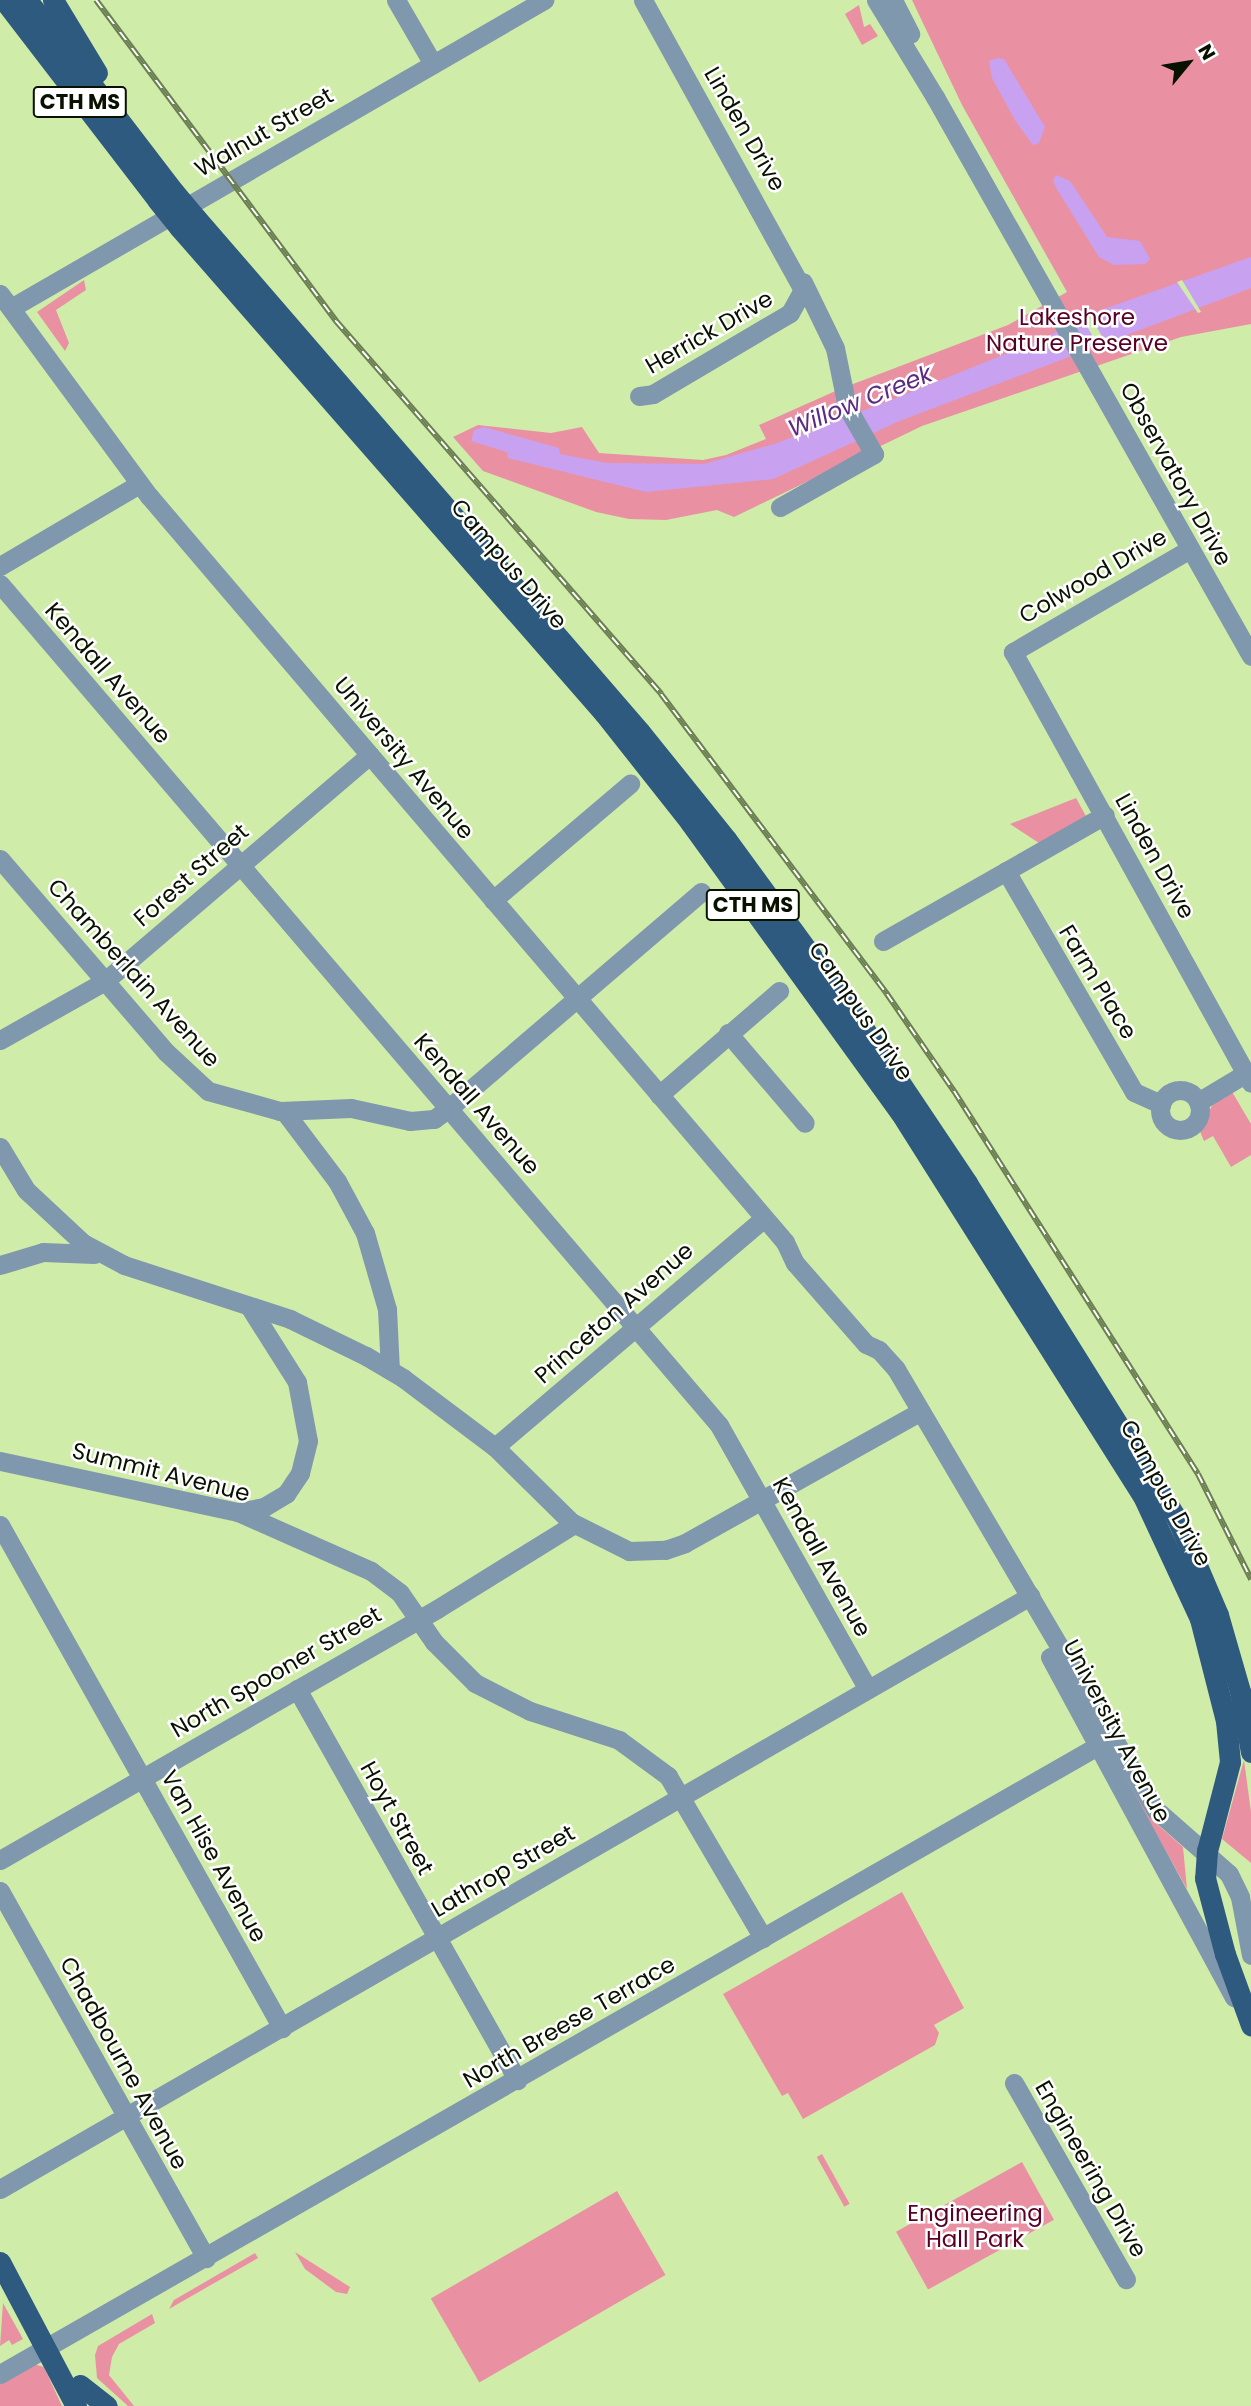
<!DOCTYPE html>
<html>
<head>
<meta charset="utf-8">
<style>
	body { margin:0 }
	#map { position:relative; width:1251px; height:2406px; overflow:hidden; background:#d0eca9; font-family:Poppins,sans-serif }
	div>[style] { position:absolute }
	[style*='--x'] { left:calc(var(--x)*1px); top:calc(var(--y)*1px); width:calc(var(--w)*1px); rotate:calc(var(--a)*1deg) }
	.green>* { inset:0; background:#e991a3; transform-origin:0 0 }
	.water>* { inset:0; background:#c9a1f1 }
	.pier>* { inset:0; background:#d0eca9; transform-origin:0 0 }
	.minor>* { height:19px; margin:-9.5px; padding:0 9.5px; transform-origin:9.5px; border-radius:9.5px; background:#8098ad }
	.minor>.ring { margin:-9.5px; padding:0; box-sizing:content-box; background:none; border:19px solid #8098ad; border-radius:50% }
	.major>* { height:21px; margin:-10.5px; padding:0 10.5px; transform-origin:10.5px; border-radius:10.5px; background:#2f5a80 }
	.rail>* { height:6px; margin-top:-3px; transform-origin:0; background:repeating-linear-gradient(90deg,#fff 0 10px,#6b7e53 0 20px); box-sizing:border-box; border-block:2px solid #6b7e53 }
	.major-bridge>* { height:21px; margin:-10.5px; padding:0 10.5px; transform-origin:10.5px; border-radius:10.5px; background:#2f5a80 }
	span { translate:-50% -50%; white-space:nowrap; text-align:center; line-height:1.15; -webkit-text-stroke:5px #fff; paint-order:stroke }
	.shield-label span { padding:2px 5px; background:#fff; border:2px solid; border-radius:5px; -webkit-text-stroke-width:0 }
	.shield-label { font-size:21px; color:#091200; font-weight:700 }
	.street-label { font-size:23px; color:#091200 }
	.park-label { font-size:23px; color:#590124 }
	.water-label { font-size:24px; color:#5d2985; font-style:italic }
	.north { position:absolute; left:1153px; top:28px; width:70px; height:70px; -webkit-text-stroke:5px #fff; paint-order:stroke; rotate:60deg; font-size:19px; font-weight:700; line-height:28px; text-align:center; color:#091200 }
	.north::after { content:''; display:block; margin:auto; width:24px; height:32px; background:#091200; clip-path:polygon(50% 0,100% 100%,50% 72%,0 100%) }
</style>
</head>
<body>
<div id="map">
	<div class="green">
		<i style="clip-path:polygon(912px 0,1251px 0,1251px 324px,1181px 337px,922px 426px,734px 517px,717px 510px,666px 520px,629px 519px,596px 512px,483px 471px,453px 437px,478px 425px,551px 433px,582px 427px,599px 453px,703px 460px,726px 455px,766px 439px,759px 425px,840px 389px,1008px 325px,1067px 292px,962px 105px)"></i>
		<i style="clip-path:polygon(859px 5px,864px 27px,870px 24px,878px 36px,862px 45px,845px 14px)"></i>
		<i style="clip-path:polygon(84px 280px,86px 290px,56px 310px,69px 343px,65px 351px,37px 312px)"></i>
		<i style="clip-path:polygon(1076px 798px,1087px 818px,1039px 843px,1010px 824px)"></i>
		<i style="clip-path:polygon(1231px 1090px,1251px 1124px,1251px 1155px,1231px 1167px,1213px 1136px,1204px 1141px,1199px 1129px,1217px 1097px)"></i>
		<i style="clip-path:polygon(1244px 1760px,1251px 1812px,1251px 1863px,1222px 1839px)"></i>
		<i style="clip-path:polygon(1127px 1781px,1157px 1824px,1183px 1847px,1187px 1889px)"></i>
		<i style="clip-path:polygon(902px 1892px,964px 2008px,934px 2025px,939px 2033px,935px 2045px,803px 2119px,788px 2093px,782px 2096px,723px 1994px)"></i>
		<i style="left:822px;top:2154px;width:57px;height:6px;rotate:61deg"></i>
		<i style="left:1022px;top:2162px;width:66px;height:144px;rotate:61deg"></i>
		<i style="left:617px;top:2191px;width:97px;height:215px;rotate:60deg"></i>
		<i style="clip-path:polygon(295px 2252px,350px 2287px,347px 2294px,336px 2292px,305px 2269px)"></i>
		<i style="clip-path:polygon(255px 2253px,258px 2258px,169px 2309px,174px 2300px)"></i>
		<i style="clip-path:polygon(3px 2303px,23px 2339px,12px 2345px,9px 2340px,0 2346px)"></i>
		<i style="clip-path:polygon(152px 2314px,155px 2323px,119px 2344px,112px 2357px,109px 2375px,134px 2406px,128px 2406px,97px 2378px,95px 2355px,98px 2346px)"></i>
		<i style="clip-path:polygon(33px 2364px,44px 2367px,62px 2406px,0 2406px,0 2384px)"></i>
	</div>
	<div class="water">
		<i style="clip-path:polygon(998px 58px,1004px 59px,1045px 127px,1039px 143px,1033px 145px,1016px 122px,992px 78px,989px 61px)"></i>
		<i style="clip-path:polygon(1056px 175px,1070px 181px,1107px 237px,1140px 241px,1150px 259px,1145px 264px,1114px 265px,1099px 257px,1058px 191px,1053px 181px)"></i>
		<i style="clip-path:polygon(1251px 257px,1251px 288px,902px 420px,773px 479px,646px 492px,508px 458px,507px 452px,471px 441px,474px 430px,484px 427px,559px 448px,560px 454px,607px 463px,704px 464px,774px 444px,881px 404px,1038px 341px,1101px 310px)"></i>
	</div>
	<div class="pier">
		<i style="clip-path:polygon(1182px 280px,1201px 312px,1198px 313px,1177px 282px)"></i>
		<i style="left:1088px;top:312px;width:38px;height:8px;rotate:60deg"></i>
	</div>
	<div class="minor">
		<i style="--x:396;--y:0;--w:74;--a:60"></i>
		<i style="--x:876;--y:0;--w:114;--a:58.7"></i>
		<i style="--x:935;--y:97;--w:642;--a:60.52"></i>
		<i style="--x:893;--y:0;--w:38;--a:63"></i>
		<i style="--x:0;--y:294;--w:251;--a:53.6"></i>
		<i style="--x:149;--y:496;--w:980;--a:49.55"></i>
		<i style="--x:785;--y:1242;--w:23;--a:65"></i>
		<i style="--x:795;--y:1263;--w:108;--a:48.8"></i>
		<i style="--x:866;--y:1344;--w:14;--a:25"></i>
		<i style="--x:879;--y:1350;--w:25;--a:48"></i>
		<i style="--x:896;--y:1369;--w:511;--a:59.52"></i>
		<i style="--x:1155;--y:1809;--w:98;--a:41.3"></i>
		<i style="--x:1229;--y:1874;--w:25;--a:64"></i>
		<i style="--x:1240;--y:1897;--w:59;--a:79.3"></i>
		<i style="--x:11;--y:308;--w:616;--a:-30.02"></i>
		<i style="--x:639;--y:396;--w:14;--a:-8"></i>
		<i style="--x:653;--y:394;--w:159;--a:-30.6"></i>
		<i style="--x:790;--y:313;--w:26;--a:-61"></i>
		<i style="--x:803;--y:290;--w:331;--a:-118.9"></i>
		<i style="--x:780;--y:507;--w:108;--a:-29.4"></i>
		<i style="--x:874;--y:454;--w:54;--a:-119.9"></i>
		<i style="--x:847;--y:407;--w:60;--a:-101.5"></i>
		<i style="--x:835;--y:348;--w:73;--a:-115.9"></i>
		<i style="--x:1190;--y:549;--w:205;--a:149.8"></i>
		<i style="--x:1013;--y:652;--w:492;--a:61.1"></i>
		<i style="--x:0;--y:566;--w:161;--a:-30.5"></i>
		<i style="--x:0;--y:584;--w:1106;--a:49.47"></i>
		<i style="--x:719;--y:1425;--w:303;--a:60.6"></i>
		<i style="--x:0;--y:859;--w:255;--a:49.3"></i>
		<i style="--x:166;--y:1052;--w:57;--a:42.9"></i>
		<i style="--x:208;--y:1091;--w:75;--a:15.5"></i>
		<i style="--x:280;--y:1111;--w:71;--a:-2.4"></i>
		<i style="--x:351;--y:1108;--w:60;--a:12.4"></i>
		<i style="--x:410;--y:1121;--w:24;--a:-5"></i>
		<i style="--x:434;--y:1119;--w:19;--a:-36"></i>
		<i style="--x:449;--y:1108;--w:332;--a:-40.6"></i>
		<i style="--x:1006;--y:871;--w:255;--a:59.9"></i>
		<i style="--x:1134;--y:1092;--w:30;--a:24"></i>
		<i style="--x:493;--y:900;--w:180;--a:-40.3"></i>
		<i style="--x:883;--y:941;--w:255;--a:-29.6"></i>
		<i style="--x:728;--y:1033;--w:118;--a:49.5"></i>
		<i style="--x:0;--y:1040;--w:120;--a:-29.3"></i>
		<i style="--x:105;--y:981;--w:348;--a:-40.5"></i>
		<i class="ring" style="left:1160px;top:1090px;width:21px;height:21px"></i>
		<i style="--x:659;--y:1095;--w:159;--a:-40.9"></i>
		<i style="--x:1198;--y:1102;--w:56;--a:-31.1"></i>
		<i style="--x:284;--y:1111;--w:88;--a:52.9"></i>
		<i style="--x:337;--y:1181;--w:59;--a:61.7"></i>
		<i style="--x:365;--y:1233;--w:79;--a:73.9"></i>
		<i style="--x:387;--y:1309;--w:61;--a:87.2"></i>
		<i style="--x:0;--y:1147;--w:50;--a:58.8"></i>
		<i style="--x:26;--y:1190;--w:78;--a:42.9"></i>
		<i style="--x:83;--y:1243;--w:47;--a:28.2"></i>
		<i style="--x:124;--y:1265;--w:175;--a:18"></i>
		<i style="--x:290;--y:1319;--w:85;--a:26"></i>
		<i style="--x:366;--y:1356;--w:43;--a:30.7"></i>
		<i style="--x:403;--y:1378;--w:115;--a:36.9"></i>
		<i style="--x:495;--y:1447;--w:107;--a:44.6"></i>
		<i style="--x:571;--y:1522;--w:65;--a:26.6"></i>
		<i style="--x:629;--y:1551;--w:36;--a:-2"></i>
		<i style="--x:665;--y:1550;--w:21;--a:-19"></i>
		<i style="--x:685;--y:1543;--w:270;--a:-29.2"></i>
		<i style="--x:0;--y:1265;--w:45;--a:-16.8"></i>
		<i style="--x:43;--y:1252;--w:51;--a:2.2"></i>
		<i style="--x:495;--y:1447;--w:353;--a:-40.4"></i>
		<i style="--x:0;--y:1461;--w:243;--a:12.1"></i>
		<i style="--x:238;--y:1512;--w:145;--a:23.9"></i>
		<i style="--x:371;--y:1571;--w:36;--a:37"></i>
		<i style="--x:400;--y:1593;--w:60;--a:55.2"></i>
		<i style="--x:434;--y:1642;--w:58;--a:45"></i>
		<i style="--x:475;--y:1683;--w:62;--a:27"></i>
		<i style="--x:530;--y:1711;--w:94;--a:18"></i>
		<i style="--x:619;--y:1740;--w:61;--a:36.3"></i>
		<i style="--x:668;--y:1776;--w:188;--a:59.6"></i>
		<i style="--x:238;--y:1512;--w:26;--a:-11"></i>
		<i style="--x:264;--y:1507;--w:26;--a:-31"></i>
		<i style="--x:286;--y:1494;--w:25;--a:-56"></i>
		<i style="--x:300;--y:1473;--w:33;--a:-76"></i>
		<i style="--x:308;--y:1441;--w:60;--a:-100.6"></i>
		<i style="--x:297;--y:1382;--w:90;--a:-122.3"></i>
		<i style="--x:0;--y:1525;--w:577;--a:60.72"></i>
		<i style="--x:1050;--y:1657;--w:387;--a:61.6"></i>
		<i style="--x:297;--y:1689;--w:449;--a:60.6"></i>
		<i style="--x:0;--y:1860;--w:504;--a:-29.87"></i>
		<i style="--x:437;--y:1609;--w:161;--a:-31.8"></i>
		<i style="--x:0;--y:1891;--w:421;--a:60.7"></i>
		<i style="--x:1014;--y:2083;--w:226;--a:60.3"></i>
		<i style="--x:0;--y:2189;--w:1189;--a:-29.93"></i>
		<i style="--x:0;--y:2374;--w:1282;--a:-29.78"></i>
	</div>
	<div class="major">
		<i style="--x:4;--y:0;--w:253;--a:52.5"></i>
		<i style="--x:27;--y:0;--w:242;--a:52.6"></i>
		<i style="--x:53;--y:0;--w:85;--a:58.9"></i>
		<i style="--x:196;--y:218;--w:679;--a:49.18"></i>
		<i style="--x:640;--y:732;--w:137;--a:51.2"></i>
		<i style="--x:726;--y:839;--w:224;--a:53.9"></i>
		<i style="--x:858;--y:1020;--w:196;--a:56.2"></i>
		<i style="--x:967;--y:1183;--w:398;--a:58"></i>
		<i style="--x:1178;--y:1521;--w:102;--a:66.9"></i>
		<i style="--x:1218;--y:1615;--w:79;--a:73.9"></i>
		<i style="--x:1240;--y:1691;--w:62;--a:79.8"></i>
		<i style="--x:179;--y:227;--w:646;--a:48.83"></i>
		<i style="--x:604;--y:713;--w:139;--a:51.7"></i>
		<i style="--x:690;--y:822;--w:358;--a:54.1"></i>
		<i style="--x:900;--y:1112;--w:454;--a:57.7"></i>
		<i style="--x:1143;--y:1496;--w:136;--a:65.1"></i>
		<i style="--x:1200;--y:1619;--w:105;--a:75.7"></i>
		<i style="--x:1226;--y:1721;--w:41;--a:84.4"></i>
		<i style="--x:1230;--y:1762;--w:92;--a:104.5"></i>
		<i style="--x:1207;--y:1851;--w:27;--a:94"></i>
		<i style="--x:1205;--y:1878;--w:79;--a:75.3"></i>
		<i style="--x:1225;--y:1954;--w:76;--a:69.9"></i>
		<i style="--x:0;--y:2262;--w:163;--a:62.2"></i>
		<i style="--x:80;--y:2385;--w:34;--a:38"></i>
	</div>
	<div class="rail">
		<i style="--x:96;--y:0;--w:401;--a:53.2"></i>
		<i style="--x:336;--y:321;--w:495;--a:48.9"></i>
		<i style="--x:661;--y:694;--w:376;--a:53"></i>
		<i style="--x:887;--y:994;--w:118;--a:55.4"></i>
		<i style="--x:954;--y:1091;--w:454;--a:57.5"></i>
		<i style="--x:1198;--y:1474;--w:118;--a:63.2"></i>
	</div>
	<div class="major-bridge">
		<i style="--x:174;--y:192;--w:34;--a:50"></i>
		<i style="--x:158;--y:201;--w:33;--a:51"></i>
	</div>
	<div class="shield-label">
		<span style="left:80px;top:102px">CTH MS</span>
		<span style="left:753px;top:905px">CTH MS</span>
	</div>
	<div class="street-label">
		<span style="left:745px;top:129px;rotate:60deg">Linden Drive</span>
		<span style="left:264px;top:132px;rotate:-30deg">Walnut Street</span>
		<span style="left:709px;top:332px;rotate:-30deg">Herrick Drive</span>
		<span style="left:1176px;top:474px;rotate:61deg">Observatory Drive</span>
		<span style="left:509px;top:564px;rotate:49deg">Campus Drive</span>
		<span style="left:1093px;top:576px;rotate:-30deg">Colwood Drive</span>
		<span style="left:108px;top:673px;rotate:49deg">Kendall Avenue</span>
		<span style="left:404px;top:758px;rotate:50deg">University Avenue</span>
		<span style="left:1155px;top:856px;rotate:61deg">Linden Drive</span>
		<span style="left:191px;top:875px;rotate:-41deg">Forest Street</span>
		<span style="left:134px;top:973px;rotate:48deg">Chamberlain Avenue</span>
		<span style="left:1098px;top:982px;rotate:59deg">Farm Place</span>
		<span style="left:861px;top:1011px;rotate:55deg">Campus Drive</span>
		<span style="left:477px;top:1104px;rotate:49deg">Kendall Avenue</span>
		<span style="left:614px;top:1313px;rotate:-41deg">Princeton Avenue</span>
		<span style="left:161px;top:1472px;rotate:14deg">Summit Avenue</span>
		<span style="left:1166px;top:1493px;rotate:61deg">Campus Drive</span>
		<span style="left:822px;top:1557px;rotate:61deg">Kendall Avenue</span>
		<span style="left:276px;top:1672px;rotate:-30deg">North Spooner Street</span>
		<span style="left:1117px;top:1731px;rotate:62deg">University Avenue</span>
		<span style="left:397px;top:1818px;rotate:61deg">Hoyt Street</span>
		<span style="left:214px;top:1856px;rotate:61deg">Van Hise Avenue</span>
		<span style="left:503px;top:1871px;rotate:-30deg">Lathrop Street</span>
		<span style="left:569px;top:2022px;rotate:-30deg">North Breese Terrace</span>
		<span style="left:124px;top:2063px;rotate:61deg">Chadbourne Avenue</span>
		<span style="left:1091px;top:2169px;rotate:60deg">Engineering Drive</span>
	</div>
	<div class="park-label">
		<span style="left:1077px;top:330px">Lakeshore<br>Nature Preserve</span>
		<span style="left:975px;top:2226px">Engineering<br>Hall Park</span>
	</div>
	<div class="water-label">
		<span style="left:860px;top:401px;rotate:-22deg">Willow Creek</span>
	</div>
	<div class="north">N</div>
</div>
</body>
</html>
